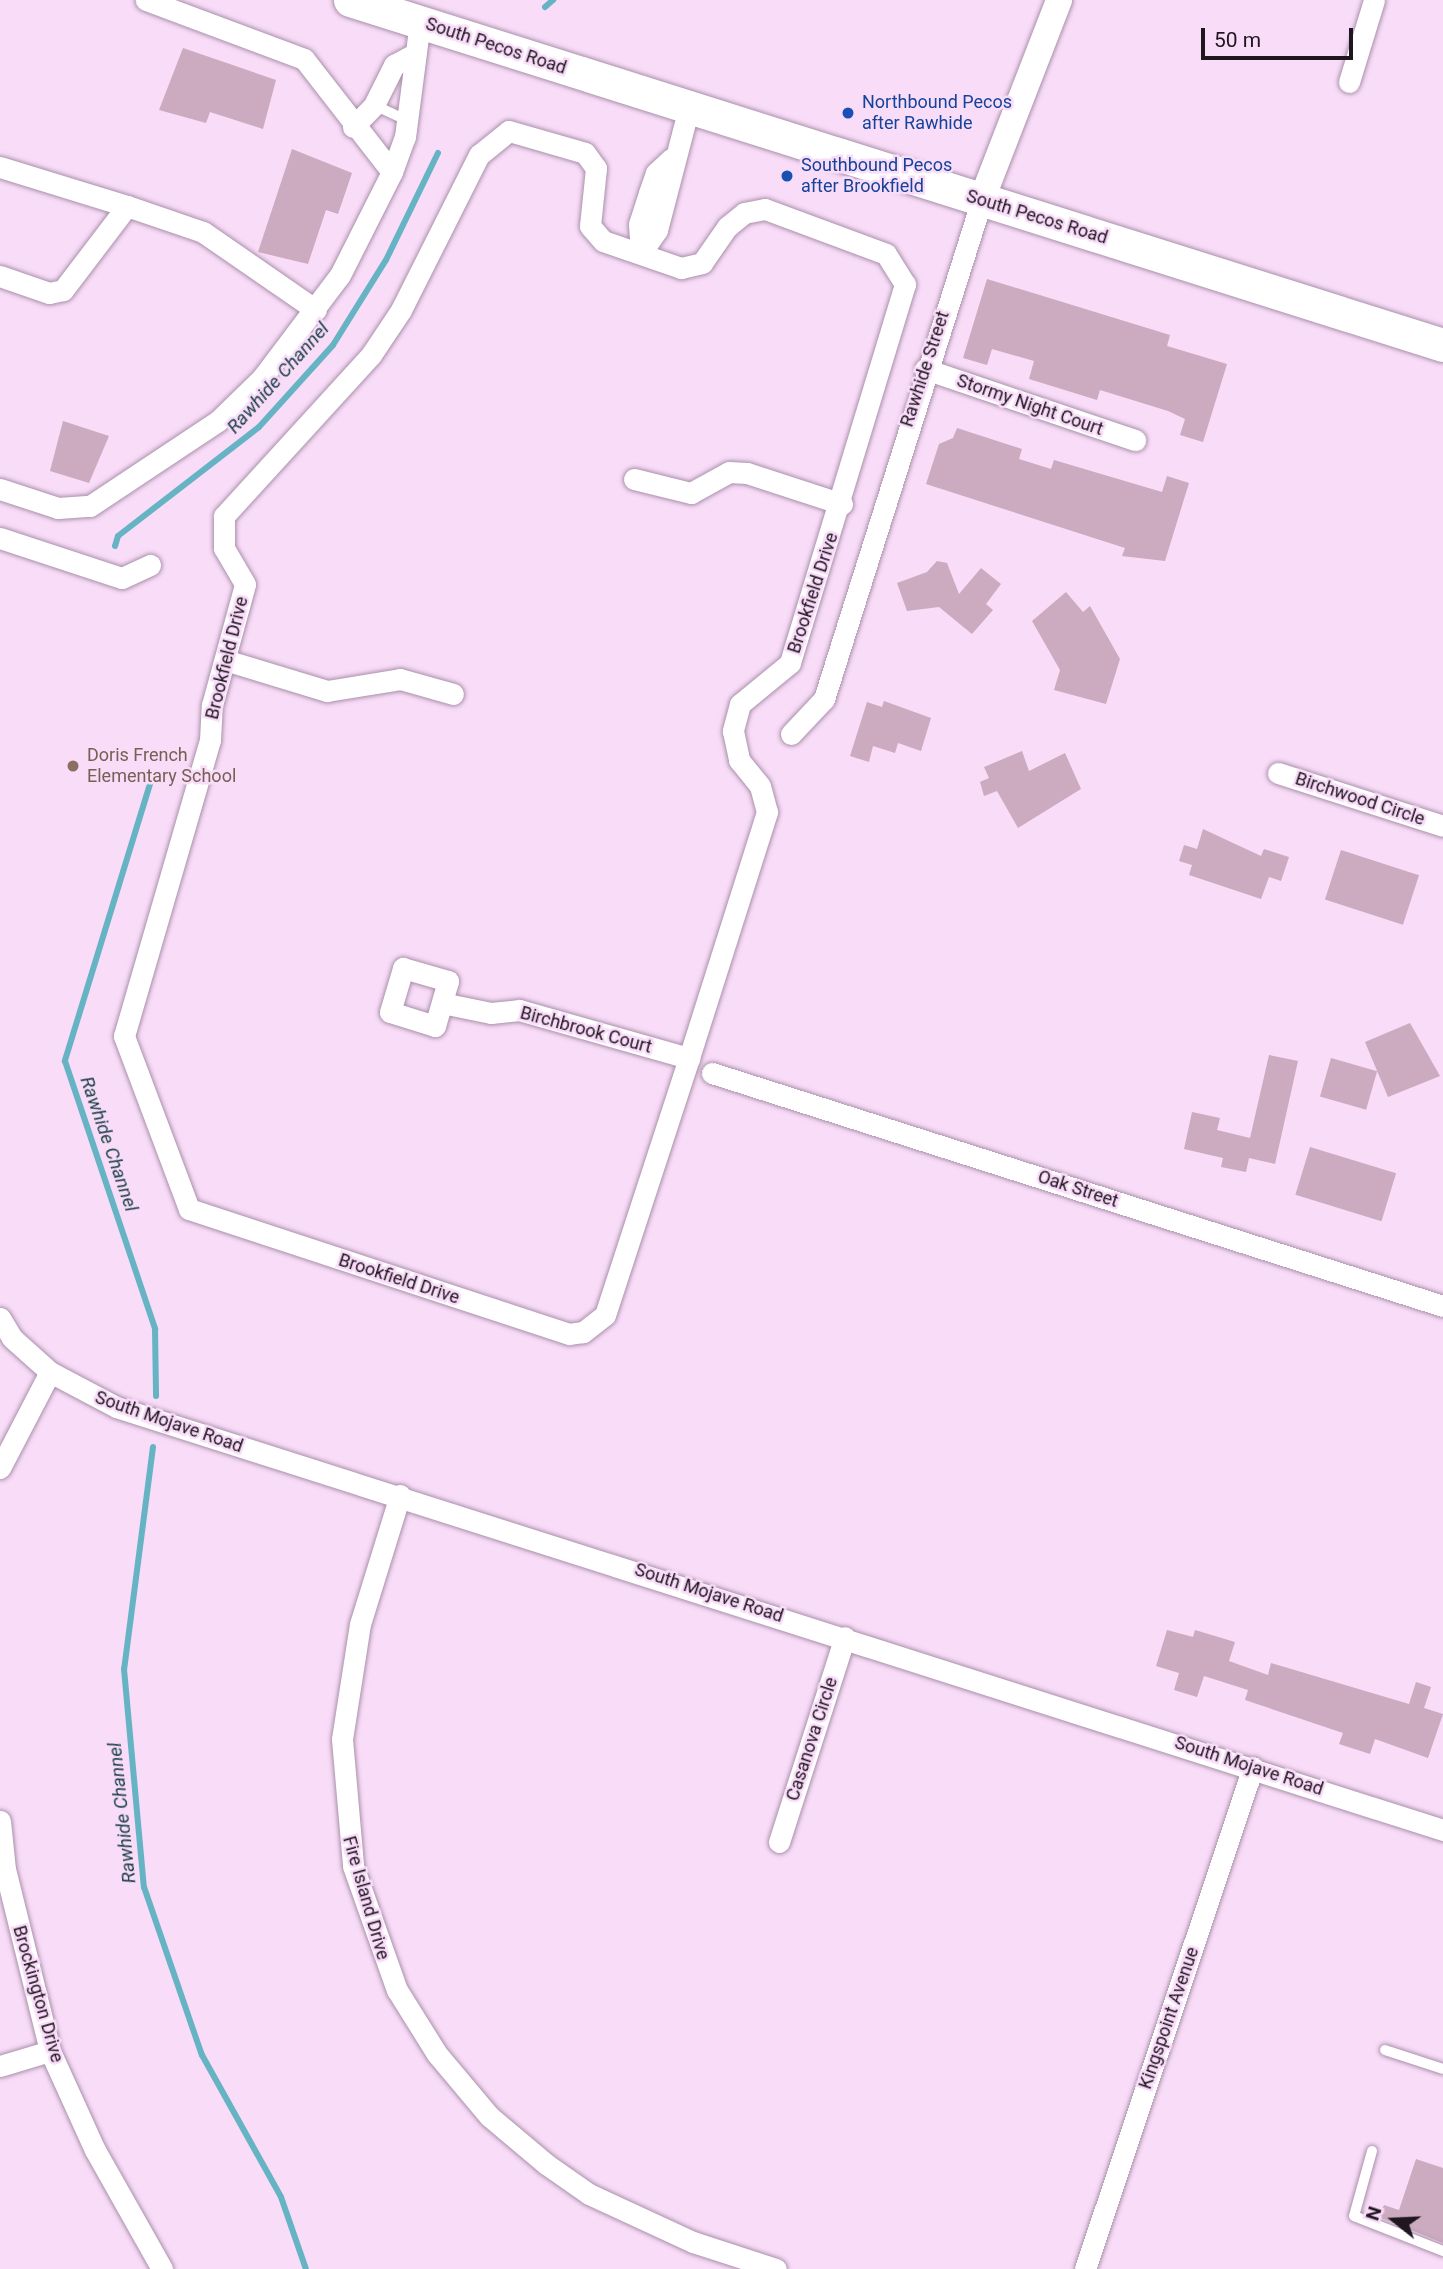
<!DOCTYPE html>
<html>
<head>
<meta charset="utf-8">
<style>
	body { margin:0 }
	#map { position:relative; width:1443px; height:2269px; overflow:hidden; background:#f8dcf8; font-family:Roboto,sans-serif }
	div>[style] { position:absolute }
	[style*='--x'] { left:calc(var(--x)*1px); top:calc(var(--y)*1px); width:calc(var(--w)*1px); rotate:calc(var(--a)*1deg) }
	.stream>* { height:6px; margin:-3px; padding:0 3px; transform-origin:3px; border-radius:3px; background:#66b3c4 }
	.building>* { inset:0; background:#ccaabf; transform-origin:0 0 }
	.roads { filter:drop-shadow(0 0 2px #aa90aa) drop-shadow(0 0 2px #aa90aa) }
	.service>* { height:10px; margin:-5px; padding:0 5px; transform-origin:5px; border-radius:5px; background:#fff }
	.minor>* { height:21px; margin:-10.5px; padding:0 10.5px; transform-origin:10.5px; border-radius:10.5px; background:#fff }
	.tertiary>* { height:26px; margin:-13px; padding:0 13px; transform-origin:13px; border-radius:13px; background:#fff }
	.primary>* { height:33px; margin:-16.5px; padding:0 16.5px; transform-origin:16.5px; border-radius:16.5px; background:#fff }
	.dots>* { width:19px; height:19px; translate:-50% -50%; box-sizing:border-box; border:4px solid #f8dcf8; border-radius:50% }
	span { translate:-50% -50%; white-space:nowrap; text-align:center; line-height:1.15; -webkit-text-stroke:5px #f8dcf8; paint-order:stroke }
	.street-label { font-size:18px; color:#201620 }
	.transit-label { font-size:18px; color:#164399 }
	.left { translate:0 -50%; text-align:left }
	.education-label { font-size:18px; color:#785e54 }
	.water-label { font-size:19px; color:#1d424a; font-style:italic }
	.north { position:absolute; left:1359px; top:2185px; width:70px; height:70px; -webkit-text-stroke:5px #f8dcf8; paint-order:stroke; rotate:288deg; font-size:19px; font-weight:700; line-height:28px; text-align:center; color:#201620 }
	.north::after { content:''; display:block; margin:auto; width:24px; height:32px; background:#201620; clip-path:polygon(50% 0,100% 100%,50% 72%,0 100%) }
	.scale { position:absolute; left:1201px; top:28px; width:152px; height:32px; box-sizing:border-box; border:4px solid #201620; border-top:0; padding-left:9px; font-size:21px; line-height:24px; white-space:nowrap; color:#201620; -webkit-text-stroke:5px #f8dcf8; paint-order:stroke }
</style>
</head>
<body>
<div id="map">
	<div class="stream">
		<i style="--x:545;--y:7;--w:11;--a:-41"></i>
		<i style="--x:115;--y:546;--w:10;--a:-73"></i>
		<i style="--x:118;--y:536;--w:178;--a:-37.7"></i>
		<i style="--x:259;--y:427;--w:110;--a:-47.9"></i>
		<i style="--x:333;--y:345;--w:100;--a:-58.1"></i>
		<i style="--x:386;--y:260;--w:119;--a:-64.1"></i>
		<i style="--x:150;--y:784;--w:290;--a:107.1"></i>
		<i style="--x:65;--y:1061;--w:283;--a:71.4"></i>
		<i style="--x:155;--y:1329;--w:67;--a:89.1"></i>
		<i style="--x:153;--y:1447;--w:224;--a:97.4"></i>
		<i style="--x:124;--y:1669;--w:219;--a:84.8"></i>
		<i style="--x:144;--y:1887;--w:178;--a:71"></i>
		<i style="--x:202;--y:2055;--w:162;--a:60.9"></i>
		<i style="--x:281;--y:2197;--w:76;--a:70.9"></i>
	</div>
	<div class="building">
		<i style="clip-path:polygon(183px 48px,276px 80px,263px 129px,210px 112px,206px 123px,159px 110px)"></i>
		<i style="clip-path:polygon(292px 149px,352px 173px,338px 214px,326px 210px,308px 264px,258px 252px)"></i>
		<i style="clip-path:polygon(987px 279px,1170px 335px,1167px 346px,1227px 364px,1203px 442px,1180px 435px,1185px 419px,1168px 411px,1100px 390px,1097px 400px,1029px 379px,1034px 361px,992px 349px,987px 365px,963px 358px)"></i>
		<i style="clip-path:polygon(63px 421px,109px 436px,89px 483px,50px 471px)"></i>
		<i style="clip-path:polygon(957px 428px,1022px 449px,1019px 459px,1051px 469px,1054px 460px,1162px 492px,1167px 476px,1189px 483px,1165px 561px,1122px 556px,1125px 548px,926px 484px,939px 444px,953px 438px)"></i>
		<i style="clip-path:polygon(937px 561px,947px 563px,959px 594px,981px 568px,1001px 584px,986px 604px,993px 610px,972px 634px,939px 607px,907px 611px,897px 583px,927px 572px)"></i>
		<i style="clip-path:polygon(1066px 592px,1083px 612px,1090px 606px,1120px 659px,1106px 704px,1054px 690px,1060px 670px,1032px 621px)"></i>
		<i style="clip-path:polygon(884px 701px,931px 718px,921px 751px,898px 743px,895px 753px,873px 746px,869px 762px,850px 756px,867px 702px,882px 707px)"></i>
		<i style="clip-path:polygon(1022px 751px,1029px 771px,1065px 753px,1081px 789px,1018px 828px,997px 791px,984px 796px,980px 782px,989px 778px,984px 767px)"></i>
		<i style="clip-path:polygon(1203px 829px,1261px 856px,1264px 849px,1289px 857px,1281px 881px,1269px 877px,1261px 899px,1189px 875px,1192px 865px,1179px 861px,1184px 845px,1197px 849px)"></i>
		<i style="left:1341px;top:850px;width:82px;height:52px;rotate:18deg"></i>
		<i style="clip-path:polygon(1410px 1023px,1440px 1076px,1388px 1097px,1365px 1042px)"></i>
		<i style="clip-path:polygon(1269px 1055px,1298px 1061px,1275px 1164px,1249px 1158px,1246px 1172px,1221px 1167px,1223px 1158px,1184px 1149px,1192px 1112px,1220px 1118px,1217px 1130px,1250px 1138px)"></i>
		<i style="left:1331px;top:1058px;width:48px;height:40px;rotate:16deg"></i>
		<i style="left:1310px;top:1147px;width:90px;height:50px;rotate:17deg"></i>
		<i style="clip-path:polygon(1167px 1630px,1193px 1637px,1195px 1630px,1235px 1642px,1229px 1661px,1268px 1675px,1271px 1663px,1409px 1704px,1416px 1682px,1431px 1687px,1424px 1708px,1443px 1714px,1428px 1758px,1375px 1739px,1370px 1754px,1339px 1744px,1343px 1733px,1245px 1700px,1248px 1690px,1204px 1676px,1197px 1697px,1174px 1690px,1179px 1673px,1156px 1666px)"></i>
		<i style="clip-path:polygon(1416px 2159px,1443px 2168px,1443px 2243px,1379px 2217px,1384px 2205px,1399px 2210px)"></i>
	</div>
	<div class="roads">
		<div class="service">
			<i style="--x:374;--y:105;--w:38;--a:25"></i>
			<i style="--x:1385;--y:2050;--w:61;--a:18.1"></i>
			<i style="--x:1372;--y:2151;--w:67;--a:105.5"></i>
			<i style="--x:1354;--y:2216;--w:96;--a:21.5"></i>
		</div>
		<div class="minor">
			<i style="--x:1349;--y:82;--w:86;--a:-73"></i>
			<i style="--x:353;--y:127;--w:30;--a:-46"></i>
			<i style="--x:374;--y:105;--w:45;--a:-63.4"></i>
			<i style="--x:394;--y:65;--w:19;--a:-28"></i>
			<i style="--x:509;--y:131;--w:79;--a:16.1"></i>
			<i style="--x:585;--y:153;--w:19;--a:54"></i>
			<i style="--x:596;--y:168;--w:58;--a:95.9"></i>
			<i style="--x:590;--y:226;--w:20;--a:49"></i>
			<i style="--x:603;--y:241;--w:83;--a:19.1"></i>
			<i style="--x:681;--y:268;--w:22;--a:-13"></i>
			<i style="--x:702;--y:263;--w:44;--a:-55.2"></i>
			<i style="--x:727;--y:227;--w:22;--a:-39"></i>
			<i style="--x:744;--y:213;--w:21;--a:-11"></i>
			<i style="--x:765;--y:209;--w:129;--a:20.4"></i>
			<i style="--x:886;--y:254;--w:36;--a:58"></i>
			<i style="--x:905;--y:284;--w:396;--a:106.9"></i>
			<i style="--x:790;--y:663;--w:65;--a:140.6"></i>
			<i style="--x:740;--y:704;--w:28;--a:105"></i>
			<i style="--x:733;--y:731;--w:30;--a:78"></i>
			<i style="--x:739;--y:760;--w:33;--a:51"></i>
			<i style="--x:760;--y:786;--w:27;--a:75"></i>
			<i style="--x:767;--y:812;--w:258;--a:107.6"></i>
			<i style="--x:689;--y:1058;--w:270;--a:108.1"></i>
			<i style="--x:605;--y:1315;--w:28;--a:142"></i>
			<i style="--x:583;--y:1332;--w:14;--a:172"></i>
			<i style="--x:569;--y:1334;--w:400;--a:-161.8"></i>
			<i style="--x:189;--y:1209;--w:185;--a:-110.6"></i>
			<i style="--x:124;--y:1036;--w:308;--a:-73.8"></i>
			<i style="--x:210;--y:740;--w:35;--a:-87"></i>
			<i style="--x:212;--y:705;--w:125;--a:-74.7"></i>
			<i style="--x:245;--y:584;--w:42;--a:-120.3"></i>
			<i style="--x:224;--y:548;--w:32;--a:-90"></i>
			<i style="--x:224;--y:516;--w:218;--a:-47.6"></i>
			<i style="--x:371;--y:355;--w:54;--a:-56.3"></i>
			<i style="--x:401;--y:310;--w:174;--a:-63.3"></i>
			<i style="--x:479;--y:155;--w:38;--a:-39"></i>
			<i style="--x:0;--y:167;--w:133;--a:17.1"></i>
			<i style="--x:127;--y:206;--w:106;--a:127.3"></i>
			<i style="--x:63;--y:290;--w:14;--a:168"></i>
			<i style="--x:49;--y:293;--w:52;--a:-160.9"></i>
			<i style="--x:392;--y:172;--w:37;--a:-70"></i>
			<i style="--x:405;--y:137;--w:116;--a:-82.6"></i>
			<i style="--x:127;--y:206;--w:80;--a:18.9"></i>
			<i style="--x:203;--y:232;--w:137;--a:34.6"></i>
			<i style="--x:641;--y:253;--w:28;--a:-55"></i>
			<i style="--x:657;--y:230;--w:127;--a:-75.4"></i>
			<i style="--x:641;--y:253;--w:29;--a:-94"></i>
			<i style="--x:639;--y:224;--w:33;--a:-72"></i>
			<i style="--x:649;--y:193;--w:21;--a:-71"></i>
			<i style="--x:656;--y:173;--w:21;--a:-43"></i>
			<i style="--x:925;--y:369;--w:222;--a:18.7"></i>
			<i style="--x:634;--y:479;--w:59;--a:13.8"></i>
			<i style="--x:691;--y:493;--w:43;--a:-28.9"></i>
			<i style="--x:729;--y:472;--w:18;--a:3"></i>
			<i style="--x:747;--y:473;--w:100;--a:18.1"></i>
			<i style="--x:0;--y:489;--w:61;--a:18.1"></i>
			<i style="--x:58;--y:508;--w:32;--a:-4"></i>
			<i style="--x:90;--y:506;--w:154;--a:-33.6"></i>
			<i style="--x:218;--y:421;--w:62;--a:-44.3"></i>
			<i style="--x:262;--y:378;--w:129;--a:-52.9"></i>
			<i style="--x:340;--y:275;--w:115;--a:-63.2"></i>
			<i style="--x:392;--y:172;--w:143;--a:-127.9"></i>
			<i style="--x:304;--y:59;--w:169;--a:-159.5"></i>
			<i style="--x:0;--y:538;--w:128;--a:18.2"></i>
			<i style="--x:122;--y:578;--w:31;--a:-25"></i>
			<i style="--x:225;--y:660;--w:107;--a:16.9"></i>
			<i style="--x:327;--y:691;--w:74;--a:-9.3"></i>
			<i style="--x:400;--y:679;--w:55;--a:15.8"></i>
			<i style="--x:791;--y:734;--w:48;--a:-46.7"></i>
			<i style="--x:824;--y:699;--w:524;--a:-72.46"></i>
			<i style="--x:1278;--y:773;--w:173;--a:17.8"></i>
			<i style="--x:403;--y:968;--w:47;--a:16.1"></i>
			<i style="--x:448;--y:981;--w:47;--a:106.1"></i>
			<i style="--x:435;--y:1026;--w:47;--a:-162.7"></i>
			<i style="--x:390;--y:1012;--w:46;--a:-73.5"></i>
			<i style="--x:442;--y:1003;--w:50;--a:11.5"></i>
			<i style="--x:491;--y:1013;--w:28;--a:-6"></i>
			<i style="--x:519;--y:1010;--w:177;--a:15.8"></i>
			<i style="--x:712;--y:1073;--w:767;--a:17.68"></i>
			<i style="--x:0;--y:1318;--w:23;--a:59"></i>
			<i style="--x:12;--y:1338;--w:51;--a:41.8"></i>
			<i style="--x:50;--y:1372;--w:75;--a:27.9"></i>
			<i style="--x:116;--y:1407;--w:1393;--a:17.68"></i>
			<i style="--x:0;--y:1468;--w:108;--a:-62.5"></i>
			<i style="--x:400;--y:1495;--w:135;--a:107.2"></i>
			<i style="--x:360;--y:1624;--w:116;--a:98.9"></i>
			<i style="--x:342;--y:1739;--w:127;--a:85"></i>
			<i style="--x:353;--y:1866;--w:132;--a:70.5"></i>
			<i style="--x:397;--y:1990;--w:75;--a:58"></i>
			<i style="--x:437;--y:2054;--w:81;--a:50"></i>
			<i style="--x:489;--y:2116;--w:75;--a:40.1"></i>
			<i style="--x:546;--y:2164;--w:52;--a:34.9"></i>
			<i style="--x:589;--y:2194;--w:115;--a:24.8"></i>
			<i style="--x:693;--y:2242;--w:87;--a:18"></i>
			<i style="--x:0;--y:1821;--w:48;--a:84.1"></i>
			<i style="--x:5;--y:1869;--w:187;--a:76.1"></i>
			<i style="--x:50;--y:2051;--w:109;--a:65.6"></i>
			<i style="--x:95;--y:2150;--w:137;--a:60.6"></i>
			<i style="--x:779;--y:1842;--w:215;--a:-72.2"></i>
			<i style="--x:0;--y:2066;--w:52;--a:-16.7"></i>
			<i style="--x:1085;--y:2269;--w:529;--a:-71.5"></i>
		</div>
		<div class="tertiary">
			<i style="--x:982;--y:199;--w:213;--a:-68.8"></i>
		</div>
		<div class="primary">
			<i style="--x:350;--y:0;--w:1146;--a:17.52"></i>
		</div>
	</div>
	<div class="dots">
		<i style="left:848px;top:113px;background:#1a4fb4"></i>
		<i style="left:787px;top:176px;background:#1a4fb4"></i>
		<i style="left:73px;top:766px;background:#8d6e63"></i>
	</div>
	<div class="street-label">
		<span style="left:496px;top:46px;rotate:18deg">South Pecos Road</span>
		<span style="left:1037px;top:217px;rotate:17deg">South Pecos Road</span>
		<span style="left:925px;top:369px;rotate:-72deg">Rawhide Street</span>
		<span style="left:1030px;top:405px;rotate:19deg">Stormy Night Court</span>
		<span style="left:813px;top:593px;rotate:-72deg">Brookfield Drive</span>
		<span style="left:227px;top:658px;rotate:-76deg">Brookfield Drive</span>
		<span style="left:1360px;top:799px;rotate:18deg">Birchwood Circle</span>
		<span style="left:586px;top:1030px;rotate:15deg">Birchbrook Court</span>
		<span style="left:1078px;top:1189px;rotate:18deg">Oak Street</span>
		<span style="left:399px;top:1279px;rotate:18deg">Brookfield Drive</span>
		<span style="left:169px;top:1422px;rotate:19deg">South Mojave Road</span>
		<span style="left:709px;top:1593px;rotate:18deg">South Mojave Road</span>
		<span style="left:812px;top:1739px;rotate:-72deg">Casanova Circle</span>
		<span style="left:1249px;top:1766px;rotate:18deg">South Mojave Road</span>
		<span style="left:366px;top:1898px;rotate:74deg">Fire Island Drive</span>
		<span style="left:38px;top:1994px;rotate:74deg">Brockington Drive</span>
		<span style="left:1169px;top:2018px;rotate:-71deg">Kingspoint Avenue</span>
	</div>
	<div class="transit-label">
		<span class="left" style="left:862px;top:113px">Northbound Pecos<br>after Rawhide</span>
		<span class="left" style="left:801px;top:176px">Southbound Pecos<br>after Brookfield</span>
	</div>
	<div class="education-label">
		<span class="left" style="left:87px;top:766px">Doris French<br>Elementary School</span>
	</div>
	<div class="water-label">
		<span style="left:278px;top:378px;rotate:-48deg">Rawhide Channel</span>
		<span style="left:109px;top:1144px;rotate:71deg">Rawhide Channel</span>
		<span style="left:122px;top:1813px;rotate:-96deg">Rawhide Channel</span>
	</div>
	<div class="north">N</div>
	<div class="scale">50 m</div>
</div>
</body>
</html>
